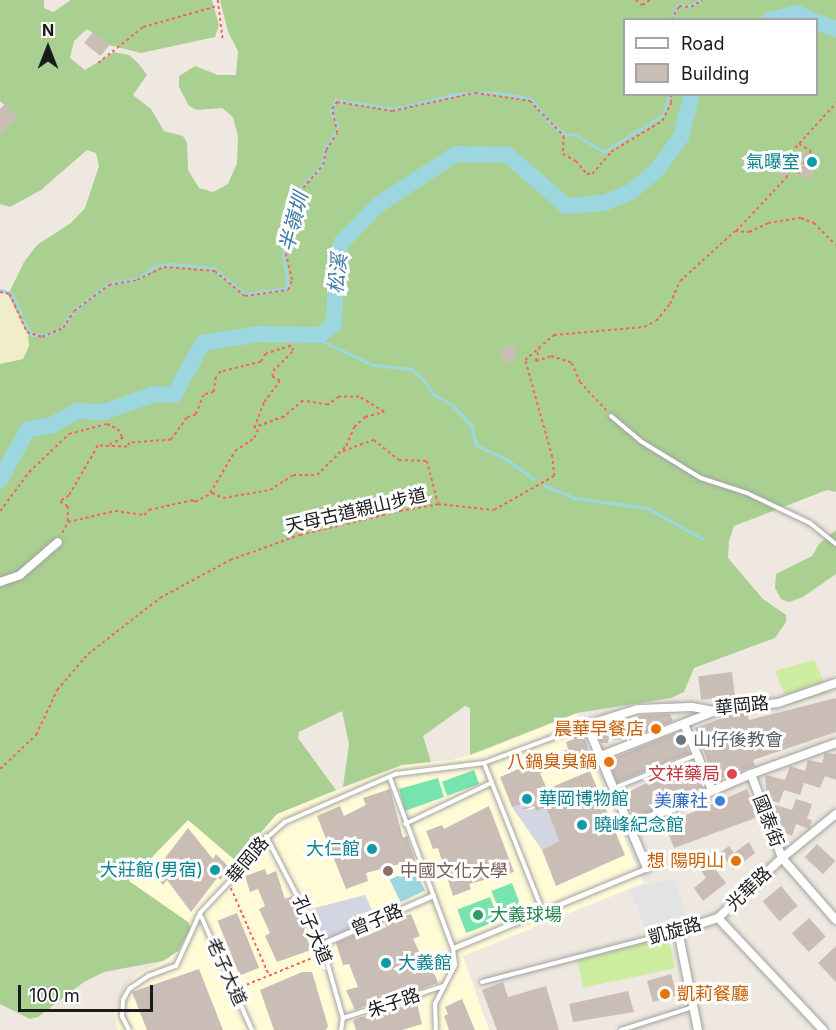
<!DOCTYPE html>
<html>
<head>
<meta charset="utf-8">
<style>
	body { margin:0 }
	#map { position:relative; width:836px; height:1030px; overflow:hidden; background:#eee8e0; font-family:Inter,"Noto Sans TC",sans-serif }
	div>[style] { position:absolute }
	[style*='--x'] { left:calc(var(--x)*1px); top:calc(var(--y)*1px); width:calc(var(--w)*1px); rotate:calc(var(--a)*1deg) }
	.education>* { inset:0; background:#fffbd7 }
	.farmland>* { inset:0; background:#efeec9 }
	.grass>* { inset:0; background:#cdeda1; transform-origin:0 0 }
	.forest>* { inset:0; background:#aad091 }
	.pitch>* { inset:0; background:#77e4af; transform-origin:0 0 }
	.parking>* { inset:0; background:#e3e3e3 }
	.plaza>* { inset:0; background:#d4d5e3 }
	.water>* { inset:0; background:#9cd7df; transform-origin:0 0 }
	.stream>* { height:3px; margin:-1.5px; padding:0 1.5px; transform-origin:1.5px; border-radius:1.5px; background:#9cd7df }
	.river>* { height:16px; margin:-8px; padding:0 8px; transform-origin:8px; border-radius:8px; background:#9cd7df }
	.building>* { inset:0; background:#cabdb6; transform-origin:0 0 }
	.path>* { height:1.5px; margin-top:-0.75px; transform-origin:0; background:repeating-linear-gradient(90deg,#ff605f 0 3px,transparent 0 6px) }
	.roads { filter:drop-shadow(0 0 2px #a2a2a2) drop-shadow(0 0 2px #a2a2a2) }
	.service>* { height:4px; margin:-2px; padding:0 2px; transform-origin:2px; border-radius:2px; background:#fff }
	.pedestrian>* { height:5px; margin:-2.5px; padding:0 2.5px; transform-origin:2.5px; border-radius:2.5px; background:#fff }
	.minor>* { height:8px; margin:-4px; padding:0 4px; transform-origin:4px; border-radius:4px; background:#fff }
	.dots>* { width:16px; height:16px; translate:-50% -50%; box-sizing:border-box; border:3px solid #fff; border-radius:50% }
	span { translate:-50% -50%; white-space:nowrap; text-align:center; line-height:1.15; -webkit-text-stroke:6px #fff; paint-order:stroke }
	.culture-label { font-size:18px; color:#0d838f }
	.right { translate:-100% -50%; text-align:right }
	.left { translate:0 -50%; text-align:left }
	.street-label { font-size:18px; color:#1b1b1b }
	.food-label { font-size:18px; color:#c56008 }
	.worship-label { font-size:18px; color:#5b616d }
	.health-label { font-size:18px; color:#be3a42 }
	.shop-label { font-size:18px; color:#366cbe }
	.education-label { font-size:18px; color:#785e54 }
	.leisure-label { font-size:18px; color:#27864d }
	.water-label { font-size:20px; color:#3d78a1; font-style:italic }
	.legend { position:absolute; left:623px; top:18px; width:195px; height:78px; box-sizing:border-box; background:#fff; border:2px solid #a4a4a4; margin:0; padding:8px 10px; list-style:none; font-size:18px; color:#1b1b1b }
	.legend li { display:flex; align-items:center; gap:12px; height:30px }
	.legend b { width:30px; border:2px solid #a4a4a4 }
	.north { position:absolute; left:18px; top:18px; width:60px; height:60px; -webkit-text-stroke:4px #fff; paint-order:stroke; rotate:0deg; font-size:16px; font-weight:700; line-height:24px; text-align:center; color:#1b1b1b }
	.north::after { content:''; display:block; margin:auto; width:21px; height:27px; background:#1b1b1b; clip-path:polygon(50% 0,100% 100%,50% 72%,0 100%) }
	.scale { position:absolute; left:18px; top:985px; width:135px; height:27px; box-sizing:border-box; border:3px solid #1b1b1b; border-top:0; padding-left:8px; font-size:18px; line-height:21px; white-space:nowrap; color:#1b1b1b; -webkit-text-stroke:4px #fff; paint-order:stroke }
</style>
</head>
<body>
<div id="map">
	<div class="education">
		<i style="clip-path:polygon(577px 713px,590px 758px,644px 883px,463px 956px,489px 1030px,118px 1030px,114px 1014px,125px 986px,137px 974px,170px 958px,191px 928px,128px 881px,188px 819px,236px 861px,277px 814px,402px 765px,451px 760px,481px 752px)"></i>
	</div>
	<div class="farmland">
		<i style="clip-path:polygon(0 295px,8px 296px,28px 334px,29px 346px,23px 359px,0 364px)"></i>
	</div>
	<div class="grass">
		<i style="clip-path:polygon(814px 660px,829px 693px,789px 705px,775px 671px)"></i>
		<i style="left:668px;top:935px;width:34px;height:94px;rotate:78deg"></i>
	</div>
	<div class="forest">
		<i style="clip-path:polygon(evenodd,0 0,44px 0,44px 8px,53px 12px,71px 0,212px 0,219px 25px,215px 37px,141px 53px,109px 45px,87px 29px,74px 41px,70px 58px,85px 70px,114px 52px,129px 55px,139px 64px,147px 75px,133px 95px,151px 109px,164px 131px,183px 136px,187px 143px,188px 170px,199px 188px,213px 192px,228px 184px,237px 163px,238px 136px,233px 117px,222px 108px,197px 110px,189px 106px,179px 87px,179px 76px,195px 66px,218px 75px,236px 75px,238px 51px,228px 32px,220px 0,836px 0,836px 492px,827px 490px,734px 526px,729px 541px,728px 558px,763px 599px,786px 615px,786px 622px,775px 638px,694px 668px,684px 692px,671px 698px,577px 713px,470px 755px,470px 708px,465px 706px,423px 736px,431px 762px,402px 765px,343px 787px,349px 744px,342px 711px,299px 732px,298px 738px,336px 790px,277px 814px,236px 861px,188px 820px,129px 881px,188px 922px,191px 928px,178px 951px,163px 961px,104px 972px,84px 982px,38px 1017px,30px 1019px,0 1004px,0 364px,23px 359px,29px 346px,28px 334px,8px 295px,24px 262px,37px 245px,71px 223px,85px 208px,99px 166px,96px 153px,87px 150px,41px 190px,10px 207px,0 204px,0 134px,17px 117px,0 101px,0 0,624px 20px,816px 20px,816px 94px,624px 94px,624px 20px)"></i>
		<i style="clip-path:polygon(836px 530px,836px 574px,803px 597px,789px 602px,781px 599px,775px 588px,776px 574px,812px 556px,819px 544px)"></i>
	</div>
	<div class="pitch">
		<i style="left:474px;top:770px;width:15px;height:34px;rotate:70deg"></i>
		<i style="clip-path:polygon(438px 778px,444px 797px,405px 811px,399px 789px)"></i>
		<i style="left:512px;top:883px;width:28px;height:22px;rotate:69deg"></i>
		<i style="left:490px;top:897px;width:25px;height:35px;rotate:69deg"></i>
	</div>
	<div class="parking">
		<i style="clip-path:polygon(674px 878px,688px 920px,646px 930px,630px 889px)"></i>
	</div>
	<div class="plaza">
		<i style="clip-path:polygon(522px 804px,525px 810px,546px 807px,559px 841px,542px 850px,512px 807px)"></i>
		<i style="clip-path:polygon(365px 895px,377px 920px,325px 940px,311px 909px)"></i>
	</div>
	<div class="water">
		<i style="left:414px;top:868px;width:25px;height:27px;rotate:64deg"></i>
	</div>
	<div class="stream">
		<i style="--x:671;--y:20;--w:17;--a:-65"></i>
		<i style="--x:678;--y:5;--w:13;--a:4"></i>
		<i style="--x:691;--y:6;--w:11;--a:-34"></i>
		<i style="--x:0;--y:290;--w:13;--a:18"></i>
		<i style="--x:12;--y:294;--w:22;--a:66"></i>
		<i style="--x:23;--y:319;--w:18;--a:61"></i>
		<i style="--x:32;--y:335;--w:16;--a:0"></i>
		<i style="--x:48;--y:335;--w:16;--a:-30"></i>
		<i style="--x:62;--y:327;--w:19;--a:-55"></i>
		<i style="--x:73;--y:311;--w:44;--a:-37.6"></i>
		<i style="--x:108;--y:284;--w:32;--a:-11"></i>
		<i style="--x:139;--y:278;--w:19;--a:-36"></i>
		<i style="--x:154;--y:267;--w:18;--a:-9"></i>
		<i style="--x:172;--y:264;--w:41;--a:5.6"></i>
		<i style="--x:213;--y:268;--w:41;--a:39.1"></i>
		<i style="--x:245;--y:294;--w:43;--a:-7.9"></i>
		<i style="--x:288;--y:288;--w:36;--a:-98"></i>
		<i style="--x:283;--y:252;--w:25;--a:-64"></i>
		<i style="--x:294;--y:229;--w:43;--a:-80.5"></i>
		<i style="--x:301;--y:187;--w:30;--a:-46"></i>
		<i style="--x:322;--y:165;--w:17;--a:-80"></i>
		<i style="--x:325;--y:148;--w:17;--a:-54"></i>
		<i style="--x:335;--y:134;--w:8;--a:-76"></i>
		<i style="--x:337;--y:126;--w:16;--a:-112"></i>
		<i style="--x:331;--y:111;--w:12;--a:-66"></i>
		<i style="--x:336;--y:100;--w:60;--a:8.7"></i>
		<i style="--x:395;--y:109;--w:63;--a:-13.8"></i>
		<i style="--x:456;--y:94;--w:39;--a:-3"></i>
		<i style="--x:495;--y:92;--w:37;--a:11"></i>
		<i style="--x:531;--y:99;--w:28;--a:52"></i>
		<i style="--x:548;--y:121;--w:23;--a:38"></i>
		<i style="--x:566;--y:135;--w:8;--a:-7"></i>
		<i style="--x:574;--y:134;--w:35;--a:31"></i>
		<i style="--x:604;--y:152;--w:71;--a:-32.3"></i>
		<i style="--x:664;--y:114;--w:21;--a:-76"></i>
		<i style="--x:320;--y:335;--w:8;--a:60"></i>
		<i style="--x:324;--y:342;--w:54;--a:25.1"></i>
		<i style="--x:373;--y:365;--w:38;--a:6"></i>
		<i style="--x:411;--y:369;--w:16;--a:40"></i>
		<i style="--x:423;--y:379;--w:18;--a:56"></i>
		<i style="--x:433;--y:394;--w:22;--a:30"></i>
		<i style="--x:452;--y:405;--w:28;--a:46"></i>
		<i style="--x:471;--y:425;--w:21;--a:76"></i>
		<i style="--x:476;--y:445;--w:33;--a:25"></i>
		<i style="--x:506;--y:459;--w:34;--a:36"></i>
		<i style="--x:544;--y:485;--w:33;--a:23"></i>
		<i style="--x:574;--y:498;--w:74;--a:7.8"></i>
		<i style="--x:647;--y:508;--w:64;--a:29"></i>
	</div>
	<div class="river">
		<i style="--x:769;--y:20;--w:29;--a:-14"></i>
		<i style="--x:797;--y:13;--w:17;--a:25"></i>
		<i style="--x:816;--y:22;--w:21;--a:19"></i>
		<i style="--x:0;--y:480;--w:58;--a:-61.2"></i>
		<i style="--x:28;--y:429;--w:24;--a:-9"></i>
		<i style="--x:52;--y:425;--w:29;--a:-29"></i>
		<i style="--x:77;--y:411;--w:27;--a:2"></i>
		<i style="--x:104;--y:412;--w:54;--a:-19.4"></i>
		<i style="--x:155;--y:394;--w:19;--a:3"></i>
		<i style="--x:174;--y:395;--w:60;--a:-60.9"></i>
		<i style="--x:203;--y:343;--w:56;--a:-9.3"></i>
		<i style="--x:258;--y:334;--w:62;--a:0.9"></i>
		<i style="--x:320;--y:335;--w:18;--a:-38"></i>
		<i style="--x:334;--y:324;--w:65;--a:-88.2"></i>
		<i style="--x:336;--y:259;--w:18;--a:-71"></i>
		<i style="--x:342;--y:242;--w:52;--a:-45.8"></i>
		<i style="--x:378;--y:205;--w:93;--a:-33.2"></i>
		<i style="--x:456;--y:154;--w:52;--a:1.1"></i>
		<i style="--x:508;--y:155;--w:77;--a:41.3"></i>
		<i style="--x:566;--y:206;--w:38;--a:-5"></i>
		<i style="--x:604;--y:203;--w:27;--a:-22"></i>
		<i style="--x:629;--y:193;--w:36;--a:-39"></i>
		<i style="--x:657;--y:170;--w:41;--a:-54"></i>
		<i style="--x:681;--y:137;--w:44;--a:-75.7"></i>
	</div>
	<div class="building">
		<i style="left:93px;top:32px;width:21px;height:14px;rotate:39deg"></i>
		<i style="clip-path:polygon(5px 104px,18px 117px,0 134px,0 109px)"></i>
		<i style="clip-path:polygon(798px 151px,818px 161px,810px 180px,790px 170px,785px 179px,778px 175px)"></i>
		<i style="left:514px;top:346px;width:15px;height:13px;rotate:82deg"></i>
		<i style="left:732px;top:672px;width:24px;height:34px;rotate:83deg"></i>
		<i style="clip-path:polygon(evenodd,836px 698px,836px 732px,753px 760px,755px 766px,715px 781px,695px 728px,731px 715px,747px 713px,749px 720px,836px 698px,757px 728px,762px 740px,748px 747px,743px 733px,757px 728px)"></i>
		<i style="clip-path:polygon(670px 714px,673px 721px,627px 739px,608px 740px,608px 743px,601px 743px,595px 729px,633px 723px,632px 718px,643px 715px)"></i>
		<i style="clip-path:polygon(583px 731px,590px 755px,540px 773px,547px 789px,590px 771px,625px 855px,556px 886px,542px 850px,559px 841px,546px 807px,536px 811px,534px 806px,524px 810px,522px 804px,512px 807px,500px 777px,535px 762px,537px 767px,552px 764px,554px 755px,568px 749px,566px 742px,574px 739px,573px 734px)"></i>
		<i style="left:680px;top:731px;width:24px;height:78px;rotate:68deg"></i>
		<i style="clip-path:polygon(825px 753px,836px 754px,836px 780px,825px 776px,820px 788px,804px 783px,800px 795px,784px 790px,779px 803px,767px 799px,765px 775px,785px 780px,790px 766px,805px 771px,808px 760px,822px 763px)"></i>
		<i style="left:692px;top:761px;width:28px;height:77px;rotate:64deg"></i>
		<i style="clip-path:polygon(390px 789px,403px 838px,407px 836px,415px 860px,366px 873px,368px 881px,346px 889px,317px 816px,340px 806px,344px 816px,366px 805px,363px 798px)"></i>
		<i style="clip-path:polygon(747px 789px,758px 817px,674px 848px,665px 824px)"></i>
		<i style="clip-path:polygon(796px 799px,812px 804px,807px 819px,812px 820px,809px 829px,796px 824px,792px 836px,779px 831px,779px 816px,772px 814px,775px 805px,792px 810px)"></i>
		<i style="clip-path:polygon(489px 806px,514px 872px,469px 884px,471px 889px,453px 896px,438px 848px,433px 849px,426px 831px,442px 825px,444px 829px)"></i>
		<i style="clip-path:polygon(188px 828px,213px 859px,216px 854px,230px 868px,220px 880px,218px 877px,191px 912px,167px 880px,163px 885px,150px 869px,159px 859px,162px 862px)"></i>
		<i style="clip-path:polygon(749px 842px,755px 853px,733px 870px,721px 852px,729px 846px,734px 853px)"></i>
		<i style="left:817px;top:844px;width:25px;height:18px;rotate:43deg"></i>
		<i style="clip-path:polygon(706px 857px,726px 883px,703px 901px,694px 888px,706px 878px,697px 864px)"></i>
		<i style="clip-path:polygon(265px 869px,267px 875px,276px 871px,285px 899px,292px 896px,310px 937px,307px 939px,311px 950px,277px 962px,265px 936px,270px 933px,259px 909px,265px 906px,258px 889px,250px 892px,245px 876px)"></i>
		<i style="left:781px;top:886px;width:26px;height:24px;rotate:50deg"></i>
		<i style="left:237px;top:913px;width:59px;height:21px;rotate:68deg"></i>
		<i style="clip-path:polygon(411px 914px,420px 936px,413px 939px,424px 961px,429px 959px,438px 983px,411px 992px,408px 988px,355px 1010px,346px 990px,358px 987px,349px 964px,343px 965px,336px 943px,361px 932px,364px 937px,386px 927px,385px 922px)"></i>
		<i style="left:809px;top:918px;width:25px;height:23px;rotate:48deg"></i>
		<i style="clip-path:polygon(836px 946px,836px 982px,818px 963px)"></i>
		<i style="clip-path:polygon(199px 969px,223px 1030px,147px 1030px,132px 992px)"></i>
		<i style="clip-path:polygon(302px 972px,312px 972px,328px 1026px,326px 1030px,274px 1030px,260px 990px)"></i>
		<i style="left:671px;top:974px;width:22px;height:25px;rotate:74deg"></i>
		<i style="clip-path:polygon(503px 982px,508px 997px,546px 986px,559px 1030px,497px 1030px,482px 990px)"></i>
		<i style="clip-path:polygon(628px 991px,634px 1012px,573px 1022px,569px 1004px)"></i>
		<i style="clip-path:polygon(462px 999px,475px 1030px,449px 1030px,444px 1016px,448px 1014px,445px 1007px)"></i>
		<i style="clip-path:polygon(417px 1003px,422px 1024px,402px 1030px,356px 1030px,353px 1021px,358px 1018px)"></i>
	</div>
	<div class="path">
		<i style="--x:218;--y:0;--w:39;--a:83"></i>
		<i style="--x:636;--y:0;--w:8;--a:40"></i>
		<i style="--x:642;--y:5;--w:9;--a:-32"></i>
		<i style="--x:671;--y:20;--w:16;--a:-60"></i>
		<i style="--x:679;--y:6;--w:12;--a:5"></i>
		<i style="--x:691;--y:7;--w:13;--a:-32"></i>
		<i style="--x:98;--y:63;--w:58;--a:-38.7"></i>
		<i style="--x:143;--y:27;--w:77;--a:-15.8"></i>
		<i style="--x:799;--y:144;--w:14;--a:30"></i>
		<i style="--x:811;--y:151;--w:26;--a:118"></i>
		<i style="--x:736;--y:231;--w:73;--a:-46.7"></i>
		<i style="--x:786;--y:178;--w:18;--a:-61"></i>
		<i style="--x:795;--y:162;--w:7;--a:-146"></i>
		<i style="--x:789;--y:158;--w:12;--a:-59"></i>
		<i style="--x:795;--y:148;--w:61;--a:-47.7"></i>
		<i style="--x:0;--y:292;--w:10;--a:11"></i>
		<i style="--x:10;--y:294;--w:42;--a:65.9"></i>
		<i style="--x:27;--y:332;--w:16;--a:18"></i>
		<i style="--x:42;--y:337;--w:23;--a:-23"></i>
		<i style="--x:63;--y:328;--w:20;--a:-57"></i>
		<i style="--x:74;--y:311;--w:44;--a:-36.6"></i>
		<i style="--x:109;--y:285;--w:28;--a:-10"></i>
		<i style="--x:137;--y:280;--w:30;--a:-26"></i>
		<i style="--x:164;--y:267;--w:51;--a:4.5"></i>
		<i style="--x:215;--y:271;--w:39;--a:40"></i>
		<i style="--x:245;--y:296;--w:43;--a:-7.9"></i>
		<i style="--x:288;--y:290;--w:11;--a:-68"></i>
		<i style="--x:292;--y:280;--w:29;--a:-104"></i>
		<i style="--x:285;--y:252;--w:25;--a:-63"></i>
		<i style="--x:296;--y:230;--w:43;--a:-80.5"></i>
		<i style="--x:303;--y:188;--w:30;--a:-49"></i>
		<i style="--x:323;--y:165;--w:15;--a:-79"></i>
		<i style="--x:326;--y:150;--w:20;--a:-57"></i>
		<i style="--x:337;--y:133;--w:25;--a:-102"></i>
		<i style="--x:332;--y:109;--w:9;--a:-54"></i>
		<i style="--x:337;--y:102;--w:56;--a:9.3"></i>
		<i style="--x:392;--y:111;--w:85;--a:-12.2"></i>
		<i style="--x:475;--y:93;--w:56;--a:8.3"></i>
		<i style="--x:530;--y:101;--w:49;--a:45.8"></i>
		<i style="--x:564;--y:136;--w:18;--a:93"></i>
		<i style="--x:563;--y:154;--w:15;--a:28"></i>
		<i style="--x:576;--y:161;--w:17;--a:50"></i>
		<i style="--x:587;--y:174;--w:5;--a:0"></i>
		<i style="--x:592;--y:174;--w:29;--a:-49"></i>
		<i style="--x:611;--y:152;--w:60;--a:-31.3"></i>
		<i style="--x:662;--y:121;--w:20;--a:-63"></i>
		<i style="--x:671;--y:103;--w:9;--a:-96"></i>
		<i style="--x:540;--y:347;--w:15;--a:106"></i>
		<i style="--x:536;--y:361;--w:16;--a:-18"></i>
		<i style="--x:551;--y:356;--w:22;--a:18"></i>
		<i style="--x:572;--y:363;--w:21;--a:67"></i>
		<i style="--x:580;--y:382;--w:40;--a:47"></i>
		<i style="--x:343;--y:451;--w:33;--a:-20"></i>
		<i style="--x:374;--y:440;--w:32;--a:39"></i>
		<i style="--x:399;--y:460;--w:28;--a:2"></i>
		<i style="--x:427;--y:461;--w:43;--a:75.3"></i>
		<i style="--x:210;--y:493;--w:49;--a:-59.2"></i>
		<i style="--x:235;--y:451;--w:23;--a:-34"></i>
		<i style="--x:254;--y:438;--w:10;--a:-66"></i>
		<i style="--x:0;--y:511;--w:49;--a:-53.4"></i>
		<i style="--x:29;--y:472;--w:55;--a:-43.5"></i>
		<i style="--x:69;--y:434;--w:39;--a:-15"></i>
		<i style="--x:107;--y:424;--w:12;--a:24"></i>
		<i style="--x:118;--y:429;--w:10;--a:61"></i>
		<i style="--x:123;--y:438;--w:15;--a:152"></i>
		<i style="--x:62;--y:533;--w:13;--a:-61"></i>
		<i style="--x:68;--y:522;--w:48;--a:-13.2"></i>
		<i style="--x:115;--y:511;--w:29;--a:8"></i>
		<i style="--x:144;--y:515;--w:7;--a:-45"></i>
		<i style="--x:149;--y:510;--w:45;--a:-12.8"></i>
		<i style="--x:193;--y:500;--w:3;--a:45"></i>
		<i style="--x:195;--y:502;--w:19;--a:-28"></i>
		<i style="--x:212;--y:493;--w:12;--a:24"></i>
		<i style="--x:223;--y:498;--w:48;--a:-9.7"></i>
		<i style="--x:270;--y:490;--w:27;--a:-33"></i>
		<i style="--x:293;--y:475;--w:24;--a:0"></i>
		<i style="--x:317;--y:475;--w:41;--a:-45"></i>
		<i style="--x:346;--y:446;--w:21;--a:-67"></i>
		<i style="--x:354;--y:427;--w:15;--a:-42"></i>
		<i style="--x:365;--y:417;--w:20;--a:-15"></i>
		<i style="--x:384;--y:412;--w:29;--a:-149"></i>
		<i style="--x:359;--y:397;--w:20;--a:180"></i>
		<i style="--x:339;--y:397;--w:14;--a:144"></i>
		<i style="--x:328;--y:405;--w:25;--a:-171"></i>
		<i style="--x:303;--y:401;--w:25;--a:140"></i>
		<i style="--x:284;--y:417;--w:32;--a:160"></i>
		<i style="--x:254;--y:428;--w:28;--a:-69"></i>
		<i style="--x:264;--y:402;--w:26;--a:-53"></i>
		<i style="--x:280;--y:381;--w:9;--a:-153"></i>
		<i style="--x:272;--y:377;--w:6;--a:-81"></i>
		<i style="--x:273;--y:371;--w:28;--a:-45"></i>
		<i style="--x:293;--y:351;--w:5;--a:-112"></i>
		<i style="--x:291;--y:346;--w:26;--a:162"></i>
		<i style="--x:266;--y:354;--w:9;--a:122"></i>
		<i style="--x:261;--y:362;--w:41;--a:166"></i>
		<i style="--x:221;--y:372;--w:7;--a:135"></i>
		<i style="--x:216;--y:377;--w:15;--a:98"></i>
		<i style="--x:214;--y:392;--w:10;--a:163"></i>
		<i style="--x:204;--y:395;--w:22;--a:112"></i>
		<i style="--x:196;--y:415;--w:9;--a:162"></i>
		<i style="--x:187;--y:418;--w:27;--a:126"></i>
		<i style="--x:171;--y:440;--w:41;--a:175.8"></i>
		<i style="--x:130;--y:443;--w:5;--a:127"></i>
		<i style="--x:127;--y:447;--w:29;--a:-178"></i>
		<i style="--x:98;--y:446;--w:58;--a:120.1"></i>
		<i style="--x:69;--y:496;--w:11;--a:146"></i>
		<i style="--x:60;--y:502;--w:9;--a:27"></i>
		<i style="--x:68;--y:506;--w:16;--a:90"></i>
		<i style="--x:0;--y:769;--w:50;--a:-43.4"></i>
		<i style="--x:36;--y:735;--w:50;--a:-65"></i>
		<i style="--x:57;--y:690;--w:48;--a:-49.3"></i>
		<i style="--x:88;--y:654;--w:91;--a:-37.9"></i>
		<i style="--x:160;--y:598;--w:80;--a:-28.5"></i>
		<i style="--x:230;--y:560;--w:74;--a:-19.7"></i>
		<i style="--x:300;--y:535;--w:103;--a:-13.5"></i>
		<i style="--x:400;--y:511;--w:39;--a:-10"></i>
		<i style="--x:438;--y:504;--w:56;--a:6.1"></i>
		<i style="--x:494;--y:510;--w:69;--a:-29.5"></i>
		<i style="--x:554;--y:476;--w:19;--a:-96"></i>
		<i style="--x:552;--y:457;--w:101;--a:-105.6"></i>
		<i style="--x:525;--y:360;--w:38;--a:-41"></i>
		<i style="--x:554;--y:335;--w:90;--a:-5.1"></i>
		<i style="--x:644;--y:327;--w:13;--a:-27"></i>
		<i style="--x:656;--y:321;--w:22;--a:-51"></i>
		<i style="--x:670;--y:304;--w:25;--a:-67"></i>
		<i style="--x:680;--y:281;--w:74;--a:-42.3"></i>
		<i style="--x:735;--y:231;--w:14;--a:4"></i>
		<i style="--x:749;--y:232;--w:21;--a:-25"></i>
		<i style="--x:768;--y:223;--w:33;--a:-9"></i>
		<i style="--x:801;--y:218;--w:14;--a:21"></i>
		<i style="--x:814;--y:223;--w:31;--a:45"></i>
		<i style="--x:231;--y:888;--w:95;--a:66.4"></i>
		<i style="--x:241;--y:987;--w:82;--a:-22.2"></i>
	</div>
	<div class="roads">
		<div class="service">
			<i style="--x:611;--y:416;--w:40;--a:40"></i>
			<i style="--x:642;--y:442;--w:69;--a:31.4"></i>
			<i style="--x:701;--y:478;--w:48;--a:18.1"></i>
			<i style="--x:747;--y:493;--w:70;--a:25.5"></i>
			<i style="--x:810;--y:523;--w:33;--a:39"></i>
			<i style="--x:484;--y:763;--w:160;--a:68.4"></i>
			<i style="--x:390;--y:778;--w:181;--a:69.7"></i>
			<i style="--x:453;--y:948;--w:17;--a:83"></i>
			<i style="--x:455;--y:965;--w:44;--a:117.1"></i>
			<i style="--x:435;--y:1004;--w:26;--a:88"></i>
			<i style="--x:614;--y:788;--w:88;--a:-21.9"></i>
			<i style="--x:405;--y:824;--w:95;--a:-25.5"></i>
			<i style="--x:266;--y:836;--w:122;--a:62.6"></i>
			<i style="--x:322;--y:944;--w:77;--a:74.2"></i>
			<i style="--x:343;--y:1018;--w:12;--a:99"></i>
			<i style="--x:200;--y:914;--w:127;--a:65.9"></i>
			<i style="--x:482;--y:982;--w:203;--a:-14.6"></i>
			<i style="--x:343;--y:1018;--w:106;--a:-17.6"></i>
			<i style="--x:129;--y:1030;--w:16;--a:-117"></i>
			<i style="--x:122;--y:1016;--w:16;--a:-86"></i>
			<i style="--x:123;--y:1000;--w:13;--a:-61"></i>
			<i style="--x:129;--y:989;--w:23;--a:-34"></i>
			<i style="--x:148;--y:976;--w:30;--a:-20"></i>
			<i style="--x:176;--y:966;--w:58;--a:-65.6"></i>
			<i style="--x:200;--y:913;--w:51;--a:-46.6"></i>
			<i style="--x:235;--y:876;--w:34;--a:-54"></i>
			<i style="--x:255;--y:848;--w:40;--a:-41"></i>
			<i style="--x:285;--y:822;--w:121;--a:-23.4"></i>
			<i style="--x:396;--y:774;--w:89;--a:-7.1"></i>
			<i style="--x:484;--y:763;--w:109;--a:-20.4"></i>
			<i style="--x:621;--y:1030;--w:76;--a:-17.7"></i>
		</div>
		<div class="pedestrian">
			<i style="--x:322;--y:944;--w:121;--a:-23.8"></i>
			<i style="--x:453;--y:948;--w:210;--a:-22.4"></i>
		</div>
		<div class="minor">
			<i style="--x:0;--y:582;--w:21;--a:-19"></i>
			<i style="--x:20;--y:575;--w:50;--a:-41"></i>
			<i style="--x:684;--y:724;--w:72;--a:67"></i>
			<i style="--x:598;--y:757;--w:123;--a:-21.4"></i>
			<i style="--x:751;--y:774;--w:90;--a:69.7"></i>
			<i style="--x:782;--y:858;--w:82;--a:48.9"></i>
			<i style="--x:628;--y:827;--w:134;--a:-23.3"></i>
			<i style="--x:751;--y:774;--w:90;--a:-20"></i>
			<i style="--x:647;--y:868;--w:155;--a:-112.8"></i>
			<i style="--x:587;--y:725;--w:53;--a:-17.4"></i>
			<i style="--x:638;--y:709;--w:54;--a:-2.1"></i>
			<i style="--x:692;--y:707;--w:22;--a:10"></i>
			<i style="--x:714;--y:711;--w:64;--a:-7.1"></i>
			<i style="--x:778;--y:703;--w:61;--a:-19"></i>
			<i style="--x:718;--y:918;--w:154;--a:46.8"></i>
			<i style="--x:698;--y:1030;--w:101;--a:-101.4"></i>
			<i style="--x:678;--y:931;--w:42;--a:-18"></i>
			<i style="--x:718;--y:918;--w:88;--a:-43.2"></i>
			<i style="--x:782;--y:858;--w:70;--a:-39.2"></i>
		</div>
	</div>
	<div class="dots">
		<i style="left:812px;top:162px;background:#0f9aa8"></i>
		<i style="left:656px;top:729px;background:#e8710a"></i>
		<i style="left:681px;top:740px;background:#6b7280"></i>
		<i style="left:609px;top:762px;background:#e8710a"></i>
		<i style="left:732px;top:774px;background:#e0444e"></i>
		<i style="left:527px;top:799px;background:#0f9aa8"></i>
		<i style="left:720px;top:801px;background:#3f7fe0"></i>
		<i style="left:582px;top:825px;background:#0f9aa8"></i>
		<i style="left:372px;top:849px;background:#0f9aa8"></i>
		<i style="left:736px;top:861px;background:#e8710a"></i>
		<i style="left:215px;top:870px;background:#0f9aa8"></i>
		<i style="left:388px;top:871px;background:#8d6e63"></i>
		<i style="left:478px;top:915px;background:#2e9e5b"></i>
		<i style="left:386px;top:963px;background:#0f9aa8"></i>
		<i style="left:665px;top:994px;background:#e8710a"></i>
	</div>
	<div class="culture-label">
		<span class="right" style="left:800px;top:162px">氣曝室</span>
		<span class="left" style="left:539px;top:799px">華岡博物館</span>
		<span class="left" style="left:594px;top:825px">曉峰紀念館</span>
		<span class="right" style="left:360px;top:849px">大仁館</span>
		<span class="right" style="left:203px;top:870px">大莊館(男宿)</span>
		<span class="left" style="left:398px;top:963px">大義館</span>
	</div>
	<div class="street-label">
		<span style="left:356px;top:511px;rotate:-13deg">天母古道親山步道</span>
		<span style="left:742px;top:706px;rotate:-6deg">華岡路</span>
		<span style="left:768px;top:821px;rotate:69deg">國泰街</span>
		<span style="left:248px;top:860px;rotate:-50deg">華岡路</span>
		<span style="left:749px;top:889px;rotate:-44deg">光華路</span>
		<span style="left:377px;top:920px;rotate:-23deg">曾子路</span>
		<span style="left:312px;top:930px;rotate:67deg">孔子大道</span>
		<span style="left:675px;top:931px;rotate:-16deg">凱旋路</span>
		<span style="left:226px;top:972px;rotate:66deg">老子大道</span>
		<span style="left:394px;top:1003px;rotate:-19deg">朱子路</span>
	</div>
	<div class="food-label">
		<span class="right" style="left:644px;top:729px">晨華早餐店</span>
		<span class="right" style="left:597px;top:762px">八鍋臭臭鍋</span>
		<span class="right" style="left:724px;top:861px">想 陽明山</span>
		<span class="left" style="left:677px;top:994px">凱莉餐廳</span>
	</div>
	<div class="worship-label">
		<span class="left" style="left:693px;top:740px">山仔後教會</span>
	</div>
	<div class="health-label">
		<span class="right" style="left:720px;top:774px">文祥藥局</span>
	</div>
	<div class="shop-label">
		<span class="right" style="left:708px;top:801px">美廉社</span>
	</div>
	<div class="education-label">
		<span class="left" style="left:400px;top:871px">中國文化大學</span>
	</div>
	<div class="leisure-label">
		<span class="left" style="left:490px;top:915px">大義球場</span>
	</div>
	<div class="water-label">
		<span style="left:294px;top:222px;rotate:-75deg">半嶺圳</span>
		<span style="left:338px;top:274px;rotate:-84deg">松溪</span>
	</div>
	<ul class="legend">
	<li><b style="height:8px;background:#fff"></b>Road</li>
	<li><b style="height:16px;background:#cabdb6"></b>Building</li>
	</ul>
	<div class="north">N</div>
	<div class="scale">100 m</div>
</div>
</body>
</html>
